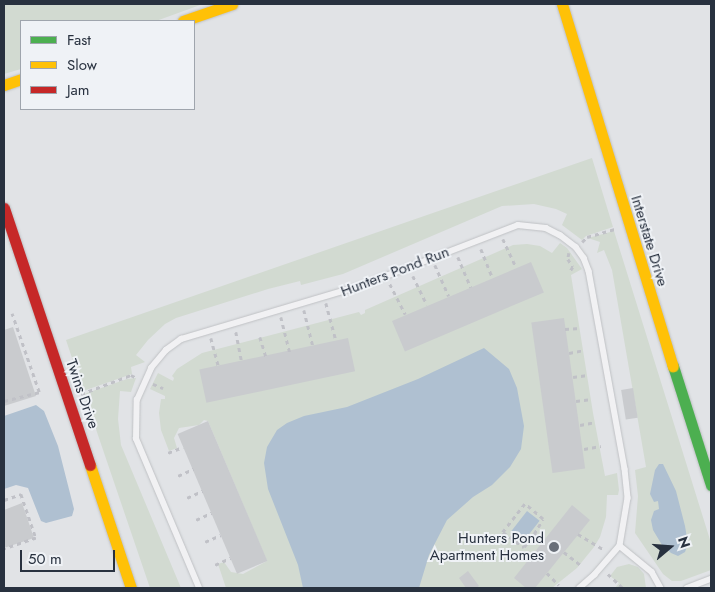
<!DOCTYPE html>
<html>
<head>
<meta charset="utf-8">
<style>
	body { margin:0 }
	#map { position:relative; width:715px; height:592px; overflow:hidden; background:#e1e3e6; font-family:Jost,sans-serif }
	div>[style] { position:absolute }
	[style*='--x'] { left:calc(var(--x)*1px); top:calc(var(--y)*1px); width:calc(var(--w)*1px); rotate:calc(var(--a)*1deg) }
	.green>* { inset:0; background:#d2dad1 }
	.water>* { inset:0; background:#afc0d1; transform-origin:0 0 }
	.building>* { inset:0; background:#c9cbce; transform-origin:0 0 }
	.path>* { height:2.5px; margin-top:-1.25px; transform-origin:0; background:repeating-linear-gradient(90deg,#c0c1c7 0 4px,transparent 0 8px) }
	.roads { filter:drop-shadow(0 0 1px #bfc1c4) drop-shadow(0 0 1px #bfc1c4) }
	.lane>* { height:5.5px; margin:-2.75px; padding:0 2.75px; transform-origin:2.75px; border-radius:2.75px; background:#f1f1f3 }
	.fast>* { height:11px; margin:-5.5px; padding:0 5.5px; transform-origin:5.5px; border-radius:5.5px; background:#4caf50 }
	.slow>* { height:11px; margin:-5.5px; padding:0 5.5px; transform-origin:5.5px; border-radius:5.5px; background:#ffc107 }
	.jam>* { height:11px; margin:-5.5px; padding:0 5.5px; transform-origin:5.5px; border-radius:5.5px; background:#c62828 }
	.dots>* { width:14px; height:14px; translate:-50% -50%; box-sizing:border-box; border:2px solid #eff2f6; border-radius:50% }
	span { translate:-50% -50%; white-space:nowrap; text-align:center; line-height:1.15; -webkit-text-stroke:4px #eff2f6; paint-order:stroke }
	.street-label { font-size:15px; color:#28313f }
	.poi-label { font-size:15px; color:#28313f }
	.right { translate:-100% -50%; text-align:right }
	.frame { position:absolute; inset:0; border:5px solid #28313f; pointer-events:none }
	.legend { position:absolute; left:20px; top:20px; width:175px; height:90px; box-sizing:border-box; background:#eff2f6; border:1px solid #9fa5ad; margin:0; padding:6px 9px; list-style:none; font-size:15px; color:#28313f }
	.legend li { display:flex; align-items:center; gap:10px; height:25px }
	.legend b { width:25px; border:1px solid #9fa5ad }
	.north { position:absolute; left:645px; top:522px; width:50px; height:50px; -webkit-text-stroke:4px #eff2f6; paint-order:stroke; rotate:72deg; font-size:14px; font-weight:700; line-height:20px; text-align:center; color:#28313f }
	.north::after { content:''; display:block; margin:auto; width:18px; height:22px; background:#28313f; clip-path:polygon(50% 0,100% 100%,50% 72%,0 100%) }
	.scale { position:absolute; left:20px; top:550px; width:95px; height:22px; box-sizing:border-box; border:2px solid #28313f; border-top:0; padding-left:6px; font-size:15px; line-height:18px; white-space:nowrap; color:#28313f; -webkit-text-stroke:4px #eff2f6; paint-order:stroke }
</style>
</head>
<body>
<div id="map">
	<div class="green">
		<i style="clip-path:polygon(4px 4px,203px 4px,156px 21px,21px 21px,21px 69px,4px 74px)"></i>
		<i style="clip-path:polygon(592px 158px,613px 227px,586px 236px,582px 240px,562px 225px,567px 214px,556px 209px,534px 204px,502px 206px,343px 274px,301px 285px,300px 281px,268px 289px,176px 318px,165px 324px,148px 340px,136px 355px,145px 362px,131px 367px,132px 374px,83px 391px,66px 340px)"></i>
		<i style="clip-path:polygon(614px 231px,711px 543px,711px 570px,681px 581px,672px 581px,663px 574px,635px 533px,638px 496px,635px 470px,646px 467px,612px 270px,604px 250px,597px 253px,600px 242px,588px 238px)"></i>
		<i style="clip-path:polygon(560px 243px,567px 248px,582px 269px,571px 275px,593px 413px,605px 476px,617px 473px,619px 490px,618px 495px,607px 495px,606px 517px,600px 537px,594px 547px,577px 568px,552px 588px,226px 588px,218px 564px,224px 562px,231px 572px,243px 574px,267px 561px,208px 421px,204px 420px,199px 425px,179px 428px,174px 438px,177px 448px,169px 451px,161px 430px,159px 413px,161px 399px,165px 399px,165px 396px,150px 389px,158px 373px,173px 381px,174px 378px,172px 376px,177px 369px,202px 353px,359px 312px,361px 315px,365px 313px,365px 310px,513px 245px,527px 244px,540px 246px,552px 253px)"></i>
		<i style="clip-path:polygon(136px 378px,131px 392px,120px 391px,118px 419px,121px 445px,181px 588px,150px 588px,84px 394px,127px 379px)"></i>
		<i style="clip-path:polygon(629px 564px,638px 567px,644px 574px,646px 588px,615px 588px,619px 583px,610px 576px,617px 567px)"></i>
	</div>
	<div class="water">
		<i style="clip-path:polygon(484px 348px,509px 369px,517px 388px,524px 426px,521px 449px,510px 467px,492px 485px,473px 497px,447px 520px,429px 555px,419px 588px,303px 588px,298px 565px,268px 489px,264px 463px,267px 447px,277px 430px,287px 423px,304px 416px,347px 407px,418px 379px)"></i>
		<i style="clip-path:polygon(36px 405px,44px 411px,58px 446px,74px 509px,72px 516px,46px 523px,41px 521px,28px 488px,16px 485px,4px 489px,4px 416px)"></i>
		<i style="clip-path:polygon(659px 464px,663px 464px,676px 491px,685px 526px,688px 544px,685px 552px,678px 556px,671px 553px,662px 545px,653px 530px,651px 520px,654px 511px,659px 509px,658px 501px,654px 502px,650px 494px,655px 470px)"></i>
		<i style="left:527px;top:511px;width:16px;height:26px;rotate:38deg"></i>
	</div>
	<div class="building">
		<i style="left:531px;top:262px;width:33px;height:151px;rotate:67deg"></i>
		<i style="left:564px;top:318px;width:152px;height:33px;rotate:82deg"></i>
		<i style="clip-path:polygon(13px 327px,36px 396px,4px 406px,4px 330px)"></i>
		<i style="left:348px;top:338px;width:34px;height:152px;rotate:78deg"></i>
		<i style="left:633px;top:388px;width:30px;height:12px;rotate:81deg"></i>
		<i style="left:208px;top:421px;width:152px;height:33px;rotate:67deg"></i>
		<i style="clip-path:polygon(22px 503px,34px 538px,4px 548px,4px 510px)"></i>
		<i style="clip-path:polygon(572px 505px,590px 520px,535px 588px,526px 588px,514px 578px)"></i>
		<i style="clip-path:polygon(468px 571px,479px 586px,476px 588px,466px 588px,459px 578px)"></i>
	</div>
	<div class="path">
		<i style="--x:503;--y:239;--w:31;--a:65"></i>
		<i style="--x:582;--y:242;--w:7;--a:-45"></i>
		<i style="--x:587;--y:237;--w:29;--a:-16"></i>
		<i style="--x:481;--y:249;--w:31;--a:68"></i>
		<i style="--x:569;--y:253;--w:6;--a:99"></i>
		<i style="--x:568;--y:259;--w:9;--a:58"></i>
		<i style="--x:573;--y:267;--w:6;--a:121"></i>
		<i style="--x:458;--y:257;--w:33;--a:67"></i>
		<i style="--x:435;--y:265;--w:34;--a:66"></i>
		<i style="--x:413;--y:276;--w:32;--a:64"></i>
		<i style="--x:390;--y:284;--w:34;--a:63"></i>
		<i style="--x:326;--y:303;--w:39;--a:75"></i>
		<i style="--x:304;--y:310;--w:37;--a:76"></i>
		<i style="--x:281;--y:317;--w:36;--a:76"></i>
		<i style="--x:565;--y:329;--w:15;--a:-4"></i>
		<i style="--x:236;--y:332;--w:31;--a:79"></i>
		<i style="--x:260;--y:337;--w:21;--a:73"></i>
		<i style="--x:211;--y:338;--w:31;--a:75"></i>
		<i style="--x:569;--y:353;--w:15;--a:-11"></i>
		<i style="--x:573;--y:377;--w:15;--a:-8"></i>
		<i style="--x:153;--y:384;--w:11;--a:22"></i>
		<i style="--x:81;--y:394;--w:53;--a:-20.8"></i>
		<i style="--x:131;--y:375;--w:7;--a:27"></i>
		<i style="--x:4;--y:401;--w:36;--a:-14"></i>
		<i style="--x:39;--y:392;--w:83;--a:-109.1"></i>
		<i style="--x:576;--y:401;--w:16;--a:-7"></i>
		<i style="--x:580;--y:425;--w:16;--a:-11"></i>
		<i style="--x:584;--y:449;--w:17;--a:-10"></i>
		<i style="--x:168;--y:453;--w:16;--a:-22"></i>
		<i style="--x:178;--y:476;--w:17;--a:-25"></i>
		<i style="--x:187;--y:498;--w:17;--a:-25"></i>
		<i style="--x:4;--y:500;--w:18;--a:-19"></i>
		<i style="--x:21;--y:494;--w:46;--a:71.2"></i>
		<i style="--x:36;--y:538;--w:34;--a:161"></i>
		<i style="--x:196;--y:520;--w:17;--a:-25"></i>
		<i style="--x:534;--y:534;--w:17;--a:-59"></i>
		<i style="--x:543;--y:519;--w:23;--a:-140"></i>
		<i style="--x:525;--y:504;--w:36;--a:128"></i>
		<i style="--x:503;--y:532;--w:26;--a:36"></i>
		<i style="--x:524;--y:547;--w:16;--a:-52"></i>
		<i style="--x:534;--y:534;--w:12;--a:35"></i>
		<i style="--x:578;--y:534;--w:31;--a:31"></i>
		<i style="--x:205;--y:542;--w:17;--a:-24"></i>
		<i style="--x:564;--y:552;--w:23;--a:38"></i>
		<i style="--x:215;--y:565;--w:17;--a:-25"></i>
		<i style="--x:547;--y:573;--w:17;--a:45"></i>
		<i style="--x:608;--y:574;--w:21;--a:43"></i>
	</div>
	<div class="roads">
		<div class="lane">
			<i style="--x:620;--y:546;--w:41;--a:39.1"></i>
			<i style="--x:652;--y:572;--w:18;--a:61"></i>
			<i style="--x:199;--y:588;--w:162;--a:-112.9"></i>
			<i style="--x:136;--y:439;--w:39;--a:-89"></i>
			<i style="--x:137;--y:400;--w:35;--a:-66"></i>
			<i style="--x:151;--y:368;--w:23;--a:-50"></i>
			<i style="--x:166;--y:350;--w:19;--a:-36"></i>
			<i style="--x:181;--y:339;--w:187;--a:-16.5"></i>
			<i style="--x:360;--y:286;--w:169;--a:-21.1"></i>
			<i style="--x:518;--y:225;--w:28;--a:6"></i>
			<i style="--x:546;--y:228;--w:16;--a:27"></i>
			<i style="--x:560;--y:235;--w:20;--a:37"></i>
			<i style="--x:576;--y:247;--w:14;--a:54"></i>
			<i style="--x:584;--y:258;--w:14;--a:69"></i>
			<i style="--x:589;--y:271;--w:201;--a:79.7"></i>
			<i style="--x:625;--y:469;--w:29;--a:84"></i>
			<i style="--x:628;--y:498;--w:49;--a:99.5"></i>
			<i style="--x:620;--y:546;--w:38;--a:131"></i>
			<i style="--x:595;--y:575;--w:20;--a:139"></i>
			<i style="--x:687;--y:588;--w:26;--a:-21"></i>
		</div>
		<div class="fast">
			<i style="--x:673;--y:366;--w:125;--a:72.3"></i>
		</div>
		<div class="slow">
			<i style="--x:562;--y:4;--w:379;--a:73"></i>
			<i style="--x:183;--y:21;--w:52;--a:-19.1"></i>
			<i style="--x:4;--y:85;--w:18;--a:-19"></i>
			<i style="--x:90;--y:465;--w:130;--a:71.6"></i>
		</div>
		<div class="jam">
			<i style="--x:4;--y:208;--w:271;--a:71.5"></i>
		</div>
	</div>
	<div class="dots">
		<i style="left:554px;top:547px;background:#696f79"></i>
	</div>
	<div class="street-label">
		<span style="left:649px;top:241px;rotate:73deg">Interstate Drive</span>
		<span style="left:395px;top:272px;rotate:-21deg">Hunters Pond Run</span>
		<span style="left:82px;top:394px;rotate:71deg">Twins Drive</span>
	</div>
	<div class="poi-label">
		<span class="right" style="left:544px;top:547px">Hunters Pond<br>Apartment Homes</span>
	</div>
	<div class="frame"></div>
	<ul class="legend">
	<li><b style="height:6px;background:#4caf50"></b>Fast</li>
	<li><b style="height:6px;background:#ffc107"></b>Slow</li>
	<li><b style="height:6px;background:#c62828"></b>Jam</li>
	</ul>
	<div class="north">N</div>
	<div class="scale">50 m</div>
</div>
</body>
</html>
